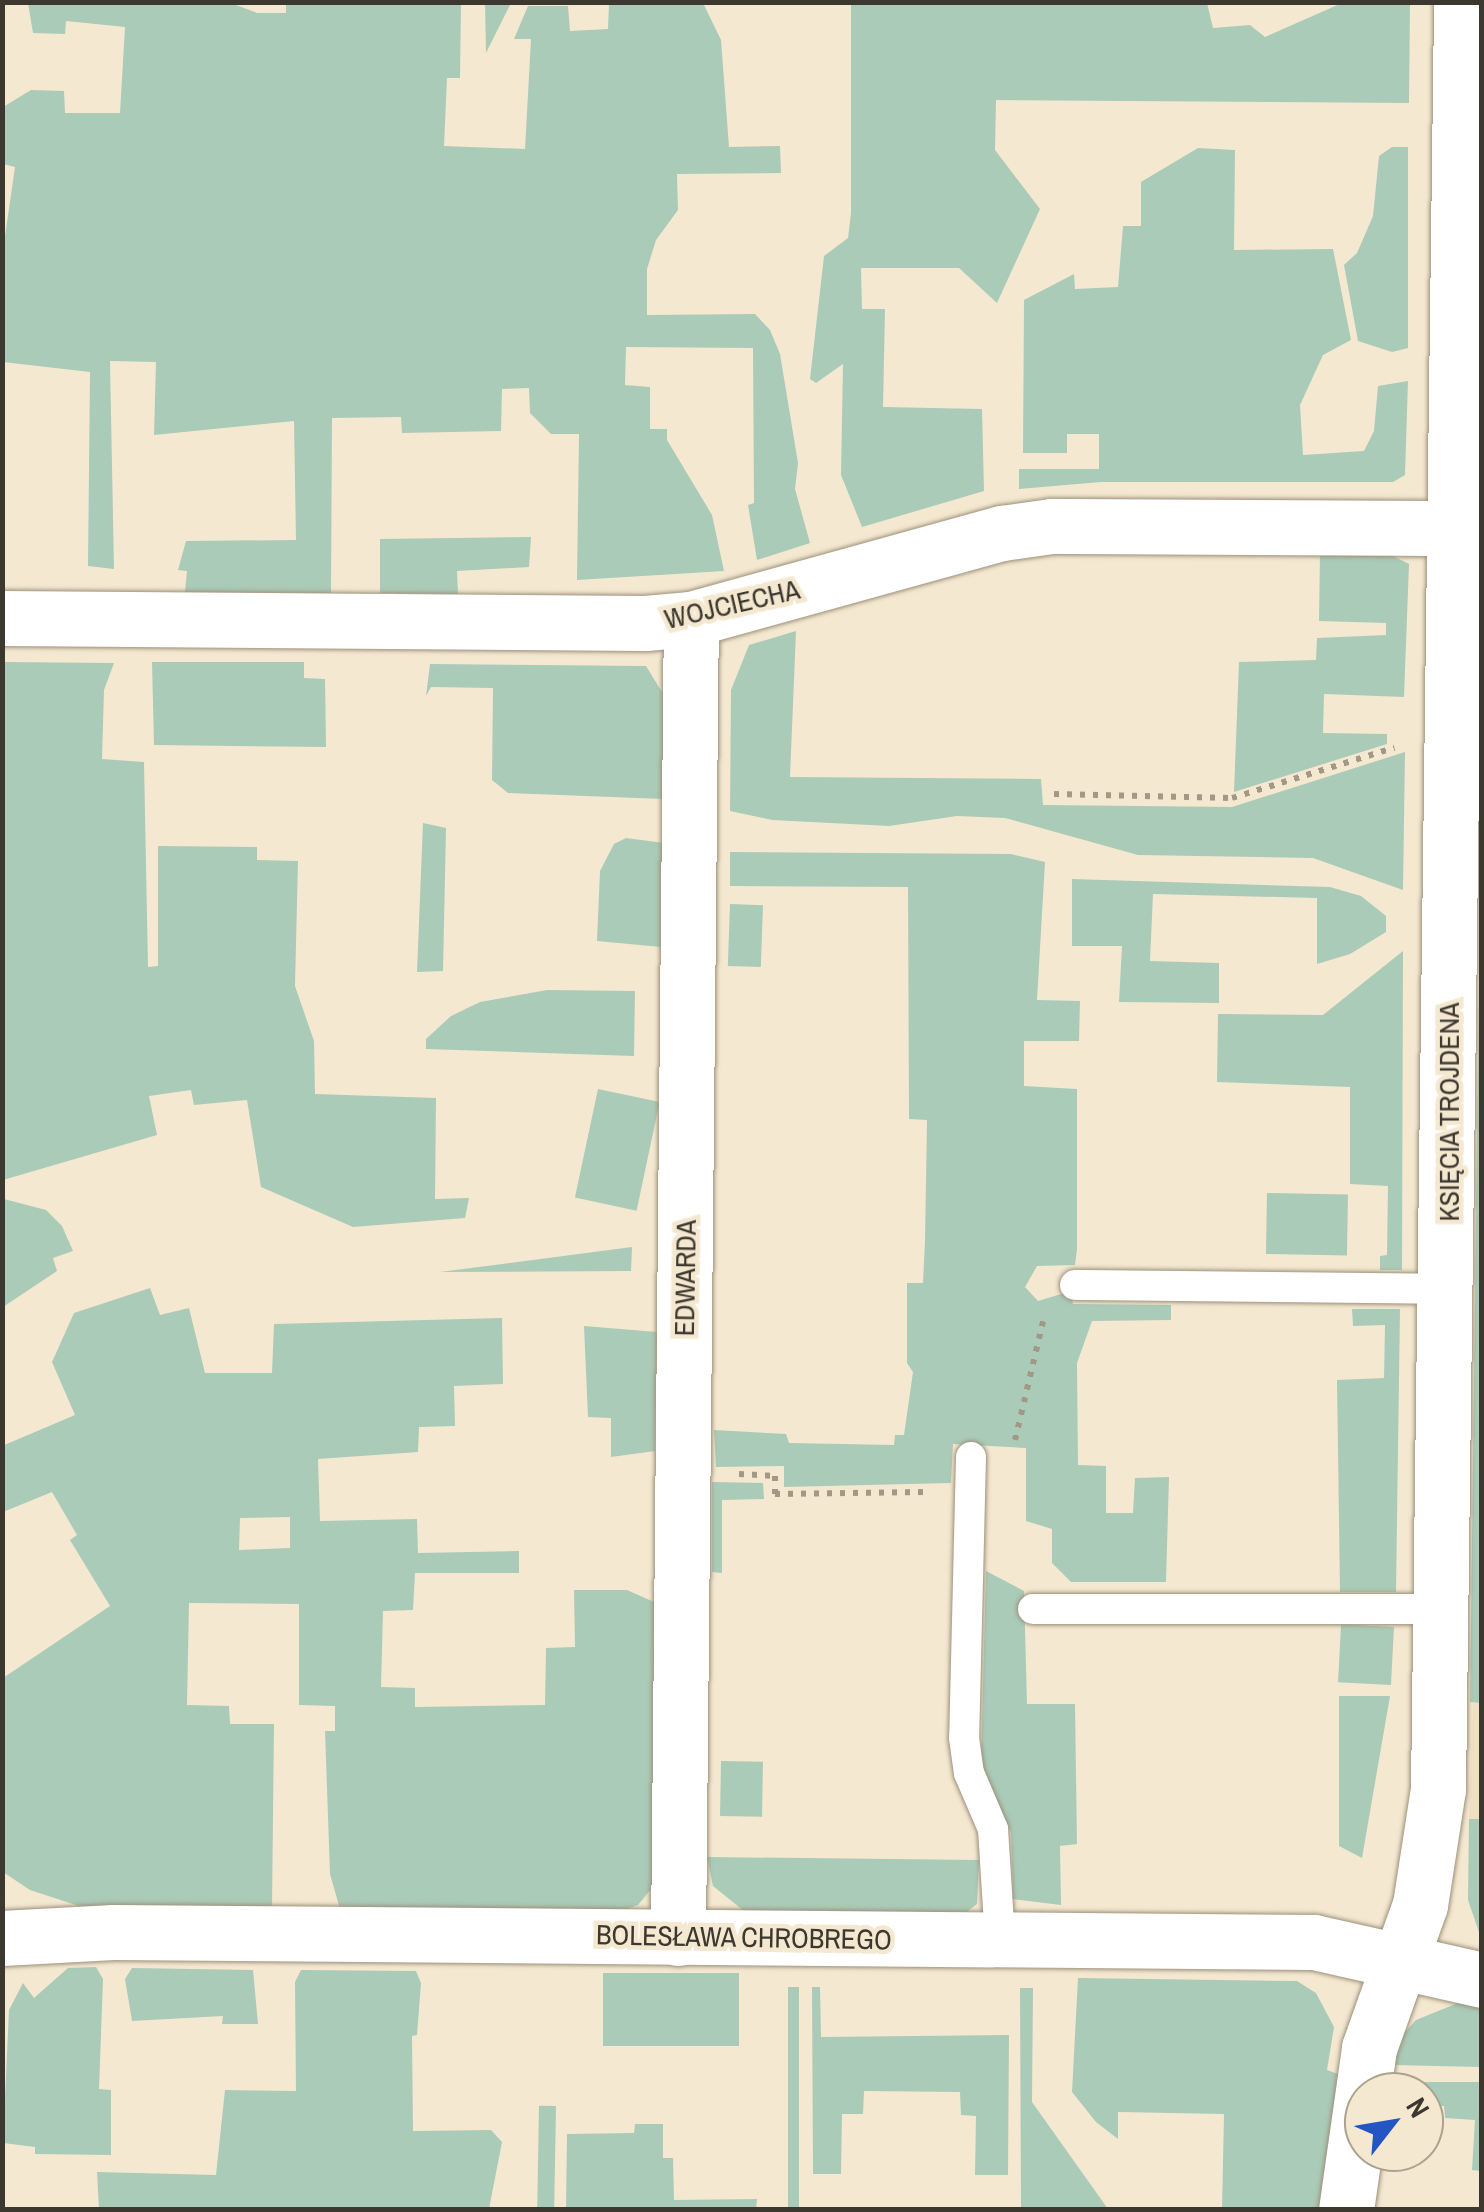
<!DOCTYPE html>
<html>
<head>
<meta charset="utf-8">
<style>
	body { margin:0 }
	#map { position:relative; width:1484px; height:2212px; overflow:hidden; background:#f5e8d1; font-family:"Archivo Narrow",sans-serif }
	div>[style] { position:absolute }
	[style*='--x'] { left:calc(var(--x)*1px); top:calc(var(--y)*1px); width:calc(var(--w)*1px); rotate:calc(var(--a)*1deg) }
	.built>* { inset:0; background:#f0dfc1 }
	.green>* { inset:0; background:#aacbb8; transform-origin:0 0 }
	.path>* { height:6px; margin-top:-3px; transform-origin:0; background:repeating-linear-gradient(90deg,#a29887 0 5px,transparent 0 13px) }
	.roads { filter:drop-shadow(0 0 2px #9c907b) drop-shadow(0 0 2px #9c907b) }
	.service>* { height:30px; margin:-15px; padding:0 15px; transform-origin:15px; border-radius:15px; background:#fff }
	.minor>* { height:55px; margin:-27.5px; padding:0 27.5px; transform-origin:27.5px; border-radius:27.5px; background:#fff }
	span { translate:-50% -50%; white-space:nowrap; text-align:center; line-height:1.15; -webkit-text-stroke:9px #f5e8d1; paint-order:stroke }
	.street-label { font-size:28px; color:#3d382f }
	.frame { position:absolute; inset:0; border:5px solid #3d382f; pointer-events:none }
	.north { position:absolute; left:1344px; top:2072px; width:100px; height:100px; box-sizing:border-box; background:#f5e8d1; border:2px solid #aba290; border-radius:50%; rotate:59deg; font-size:28px; font-weight:700; line-height:40px; text-align:center; color:#3d382f }
	.north::after { content:''; display:block; margin:auto; width:35px; height:45px; background:#2355c3; clip-path:polygon(50% 0,100% 100%,50% 72%,0 100%) }
</style>
</head>
<body>
<div id="map">
	<div class="built">
		<i style="clip-path:polygon(1473px 1703px,1481px 1703px,1481px 1819px,1469px 1819px)"></i>
	</div>
	<div class="green">
		<i style="clip-path:polygon(228px 2px,257px 13px,286px 13px,286px 3px,461px 3px,460px 78px,447px 78px,444px 146px,525px 149px,531px 39px,514px 39px,528px 6px,568px 6px,570px 31px,608px 29px,609px 3px,703px 3px,721px 40px,729px 147px,780px 146px,781px 173px,677px 174px,678px 210px,656px 240px,647px 269px,647px 315px,755px 314px,770px 330px,780px 354px,798px 463px,795px 489px,810px 543px,757px 560px,748px 505px,754px 503px,753px 348px,626px 347px,625px 385px,650px 387px,650px 429px,667px 429px,667px 440px,712px 515px,724px 571px,577px 580px,579px 434px,551px 434px,530px 413px,529px 388px,502px 389px,501px 431px,402px 433px,401px 417px,332px 418px,331px 593px,185px 592px,187px 571px,178px 570px,186px 541px,296px 540px,294px 421px,154px 435px,156px 362px,110px 361px,114px 569px,88px 566px,90px 372px,3px 362px,3px 250px,15px 167px,3px 164px,3px 107px,31px 90px,64px 91px,65px 113px,120px 113px,125px 27px,66px 21px,65px 34px,33px 33px,28px 3px)"></i>
		<i style="clip-path:polygon(485px 3px,511px 3px,486px 53px)"></i>
		<i style="clip-path:polygon(851px 3px,1207px 3px,1213px 28px,1250px 25px,1265px 37px,1342px 3px,1410px 3px,1409px 103px,996px 100px,995px 150px,1040px 209px,997px 303px,959px 268px,861px 268px,862px 309px,885px 309px,883px 407px,982px 409px,984px 491px,862px 527px,841px 475px,843px 364px,816px 383px,810px 379px,824px 256px,848px 238px,851px 213px)"></i>
		<i style="clip-path:polygon(1392px 147px,1408px 147px,1408px 348px,1392px 352px,1358px 341px,1344px 265px,1357px 253px,1373px 216px,1379px 156px)"></i>
		<i style="clip-path:polygon(1198px 148px,1235px 150px,1234px 250px,1333px 249px,1351px 340px,1323px 355px,1300px 405px,1303px 455px,1364px 451px,1374px 431px,1378px 386px,1408px 381px,1405px 475px,1393px 482px,1101px 482px,1019px 489px,1019px 469px,1099px 469px,1099px 434px,1067px 434px,1067px 453px,1023px 453px,1024px 300px,1074px 274px,1075px 289px,1118px 287px,1123px 226px,1141px 226px,1141px 182px)"></i>
		<i style="clip-path:polygon(531px 537px,529px 567px,457px 571px,458px 594px,380px 593px,380px 539px)"></i>
		<i style="clip-path:polygon(1320px 553px,1391px 555px,1409px 564px,1404px 697px,1324px 694px,1323px 733px,1387px 734px,1387px 744px,1234px 792px,1239px 662px,1316px 660px,1317px 638px,1386px 635px,1386px 623px,1319px 621px)"></i>
		<i style="clip-path:polygon(796px 631px,790px 777px,1041px 779px,1043px 805px,1232px 807px,1405px 752px,1403px 890px,1313px 858px,1138px 855px,1005px 818px,957px 816px,889px 826px,772px 820px,730px 811px,731px 690px,749px 645px)"></i>
		<i style="clip-path:polygon(3px 662px,114px 663px,104px 690px,102px 759px,144px 762px,148px 967px,158px 966px,158px 846px,257px 847px,257px 860px,298px 861px,295px 986px,314px 1041px,315px 1094px,436px 1098px,435px 1199px,469px 1198px,465px 1218px,353px 1227px,261px 1187px,247px 1100px,194px 1105px,191px 1090px,149px 1096px,157px 1135px,3px 1180px)"></i>
		<i style="clip-path:polygon(152px 662px,304px 662px,304px 678px,325px 679px,326px 747px,154px 745px)"></i>
		<i style="clip-path:polygon(430px 664px,646px 666px,665px 697px,663px 799px,508px 793px,492px 780px,493px 688px,431px 687px,426px 696px)"></i>
		<i style="clip-path:polygon(1481px 821px,1482px 1703px,1481px 1703px,1470px 1702px)"></i>
		<i style="clip-path:polygon(423px 823px,446px 828px,443px 971px,417px 972px)"></i>
		<i style="clip-path:polygon(626px 838px,664px 843px,661px 947px,597px 941px,600px 871px,614px 844px)"></i>
		<i style="clip-path:polygon(730px 852px,1011px 854px,1045px 862px,1037px 1000px,1080px 1001px,1079px 1041px,1024px 1041px,1024px 1086px,1077px 1089px,1077px 1249px,1075px 1265px,1037px 1266px,1025px 1287px,1038px 1301px,1071px 1291px,1073px 1304px,1171px 1305px,1171px 1320px,1092px 1321px,1077px 1363px,1078px 1465px,1106px 1466px,1106px 1513px,1133px 1513px,1135px 1478px,1169px 1477px,1166px 1582px,1071px 1582px,1052px 1563px,1052px 1529px,1026px 1521px,1026px 1448px,953px 1444px,951px 1483px,784px 1487px,784px 1466px,716px 1467px,714px 1430px,786px 1434px,789px 1443px,894px 1445px,895px 1435px,904px 1435px,913px 1372px,907px 1363px,907px 1283px,923px 1283px,925px 1241px,927px 1120px,909px 1119px,908px 887px,730px 886px)"></i>
		<i style="clip-path:polygon(1072px 879px,1330px 887px,1361px 896px,1386px 916px,1386px 932px,1350px 954px,1317px 964px,1317px 898px,1153px 894px,1150px 961px,1219px 963px,1219px 1003px,1119px 1002px,1122px 946px,1072px 946px)"></i>
		<i style="left:730px;top:904px;width:33px;height:62px;rotate:2deg"></i>
		<i style="clip-path:polygon(1403px 951px,1402px 1270px,1380px 1270px,1380px 1256px,1387px 1255px,1388px 1186px,1350px 1184px,1350px 1087px,1217px 1082px,1218px 1014px,1323px 1015px)"></i>
		<i style="clip-path:polygon(547px 990px,635px 991px,634px 1056px,426px 1049px,426px 1039px,451px 1016px,480px 1002px)"></i>
		<i style="left:598px;top:1089px;width:63px;height:111px;rotate:12deg"></i>
		<i style="left:1267px;top:1193px;width:81px;height:61px;rotate:1deg"></i>
		<i style="clip-path:polygon(4px 1199px,46px 1210px,62px 1226px,73px 1251px,53px 1258px,57px 1271px,3px 1307px)"></i>
		<i style="clip-path:polygon(632px 1247px,631px 1271px,440px 1272px)"></i>
		<i style="clip-path:polygon(evenodd,150px 1288px,160px 1315px,189px 1308px,205px 1373px,272px 1373px,274px 1324px,502px 1318px,503px 1384px,454px 1386px,455px 1426px,419px 1427px,418px 1452px,318px 1459px,320px 1521px,417px 1519px,418px 1553px,519px 1551px,519px 1573px,415px 1573px,413px 1610px,383px 1611px,381px 1687px,415px 1688px,415px 1707px,545px 1705px,546px 1648px,575px 1647px,574px 1590px,627px 1590px,654px 1602px,652px 1888px,638px 1905px,619px 1912px,340px 1909px,330px 1874px,325px 1731px,335px 1731px,335px 1706px,299px 1705px,299px 1604px,189px 1603px,187px 1705px,229px 1706px,230px 1724px,274px 1724px,272px 1909px,82px 1907px,30px 1890px,3px 1872px,3px 1678px,110px 1606px,70px 1540px,77px 1535px,52px 1492px,3px 1512px,2px 1446px,75px 1415px,52px 1362px,74px 1313px,150px 1288px,290px 1517px,290px 1548px,239px 1550px,240px 1518px,290px 1517px)"></i>
		<i style="clip-path:polygon(1352px 1309px,1400px 1309px,1396px 1592px,1340px 1592px,1337px 1380px,1384px 1378px,1385px 1325px,1353px 1326px)"></i>
		<i style="clip-path:polygon(584px 1326px,657px 1332px,655px 1451px,611px 1457px,611px 1418px,588px 1417px)"></i>
		<i style="clip-path:polygon(712px 1482px,763px 1483px,764px 1499px,722px 1500px,722px 1573px,712px 1572px)"></i>
		<i style="clip-path:polygon(986px 1571px,1024px 1591px,1027px 1704px,1075px 1704px,1077px 1844px,1060px 1846px,1061px 1905px,1013px 1899px,1011px 1833px,981px 1763px)"></i>
		<i style="left:1394px;top:1627px;width:58px;height:53px;rotate:93deg"></i>
		<i style="clip-path:polygon(1339px 1696px,1390px 1696px,1362px 1858px,1339px 1846px)"></i>
		<i style="left:721px;top:1761px;width:42px;height:55px;rotate:1deg"></i>
		<i style="clip-path:polygon(1469px 1819px,1481px 1819px,1481px 1938px,1468px 1900px)"></i>
		<i style="clip-path:polygon(707px 1857px,979px 1860px,977px 1904px,964px 1914px,744px 1911px,713px 1886px)"></i>
		<i style="clip-path:polygon(96px 1967px,103px 1979px,99px 2089px,111px 2090px,111px 2155px,35px 2154px,35px 2147px,3px 2143px,9px 2010px,23px 1983px,34px 1998px,68px 1968px)"></i>
		<i style="clip-path:polygon(132px 1968px,253px 1970px,258px 2024px,222px 2024px,223px 2016px,132px 2021px,125px 1979px)"></i>
		<i style="clip-path:polygon(301px 1970px,416px 1971px,421px 1983px,417px 2035px,412px 2036px,413px 2131px,491px 2130px,502px 2142px,489px 2209px,99px 2209px,97px 2172px,216px 2175px,225px 2090px,296px 2091px,295px 1982px)"></i>
		<i style="left:603px;top:1973px;width:136px;height:73px"></i>
		<i style="clip-path:polygon(1078px 1978px,1297px 1981px,1316px 1993px,1334px 2027px,1327px 2070px,1341px 2075px,1321px 2209px,1222px 2209px,1224px 2114px,1118px 2112px,1118px 2139px,1096px 2122px,1072px 2092px)"></i>
		<i style="left:788px;top:1987px;width:11px;height:222px"></i>
		<i style="clip-path:polygon(812px 1987px,820px 1987px,821px 2037px,1009px 2035px,1008px 2175px,975px 2175px,976px 2116px,961px 2115px,960px 2092px,864px 2091px,863px 2114px,842px 2114px,841px 2174px,813px 2174px)"></i>
		<i style="clip-path:polygon(1020px 1988px,1033px 1988px,1032px 2102px,1108px 2209px,1021px 2209px)"></i>
		<i style="clip-path:polygon(1458px 2003px,1481px 2007px,1481px 2067px,1392px 2065px,1403px 2034px,1416px 2020px)"></i>
		<i style="clip-path:polygon(1404px 2082px,1481px 2082px,1481px 2171px,1472px 2170px,1475px 2120px,1445px 2118px,1444px 2106px,1424px 2106px,1424px 2092px,1404px 2092px)"></i>
		<i style="left:556px;top:2106px;width:103px;height:17px;rotate:91deg"></i>
		<i style="clip-path:polygon(635px 2124px,663px 2124px,663px 2158px,673px 2158px,674px 2200px,757px 2199px,756px 2209px,566px 2209px,567px 2134px,634px 2133px)"></i>
	</div>
	<div class="path">
		<i style="--x:1054;--y:794;--w:178;--a:1.3"></i>
		<i style="--x:1232;--y:798;--w:170;--a:-17.2"></i>
		<i style="--x:1015;--y:1440;--w:126;--a:-76.7"></i>
		<i style="--x:739;--y:1474;--w:36;--a:3"></i>
		<i style="--x:775;--y:1476;--w:18;--a:90"></i>
		<i style="--x:775;--y:1494;--w:149;--a:-0.8"></i>
	</div>
	<div class="roads">
		<div class="service">
			<i style="--x:1075;--y:1285;--w:373;--a:0.6"></i>
			<i style="--x:971;--y:1457;--w:281;--a:91.4"></i>
			<i style="--x:964;--y:1738;--w:35;--a:82"></i>
			<i style="--x:969;--y:1773;--w:61;--a:66.8"></i>
			<i style="--x:993;--y:1829;--w:112;--a:86.4"></i>
			<i style="--x:1033;--y:1609;--w:410;--a:0"></i>
		</div>
		<div class="minor">
			<i style="--x:2;--y:618;--w:643;--a:0.45"></i>
			<i style="--x:645;--y:623;--w:46;--a:-5"></i>
			<i style="--x:691;--y:619;--w:323;--a:-15.5"></i>
			<i style="--x:1002;--y:533;--w:50;--a:-8"></i>
			<i style="--x:1052;--y:526;--w:403;--a:0.3"></i>
			<i style="--x:2;--y:1938;--w:111;--a:-3.1"></i>
			<i style="--x:113;--y:1932;--w:1201;--a:0.48"></i>
			<i style="--x:1314;--y:1942;--w:172;--a:12.7"></i>
			<i style="--x:678;--y:1938;--w:1319;--a:-89.44"></i>
			<i style="--x:1346;--y:2210;--w:164;--a:-81.9"></i>
			<i style="--x:1369;--y:2048;--w:152;--a:-70.4"></i>
			<i style="--x:1420;--y:1905;--w:117;--a:-81.2"></i>
			<i style="--x:1438;--y:1789;--w:1787;--a:-89.26"></i>
		</div>
	</div>
	<div class="street-label">
		<span style="left:732px;top:604px;rotate:-13deg">WOJCIECHA</span>
		<span style="left:1449px;top:1112px;rotate:-90deg">KSIĘCIA TROJDENA</span>
		<span style="left:685px;top:1278px;rotate:-89deg">EDWARDA</span>
		<span style="left:744px;top:1937px;rotate:1deg">BOLESŁAWA CHROBREGO</span>
	</div>
	<div class="frame"></div>
	<div class="north">N</div>
</div>
</body>
</html>
